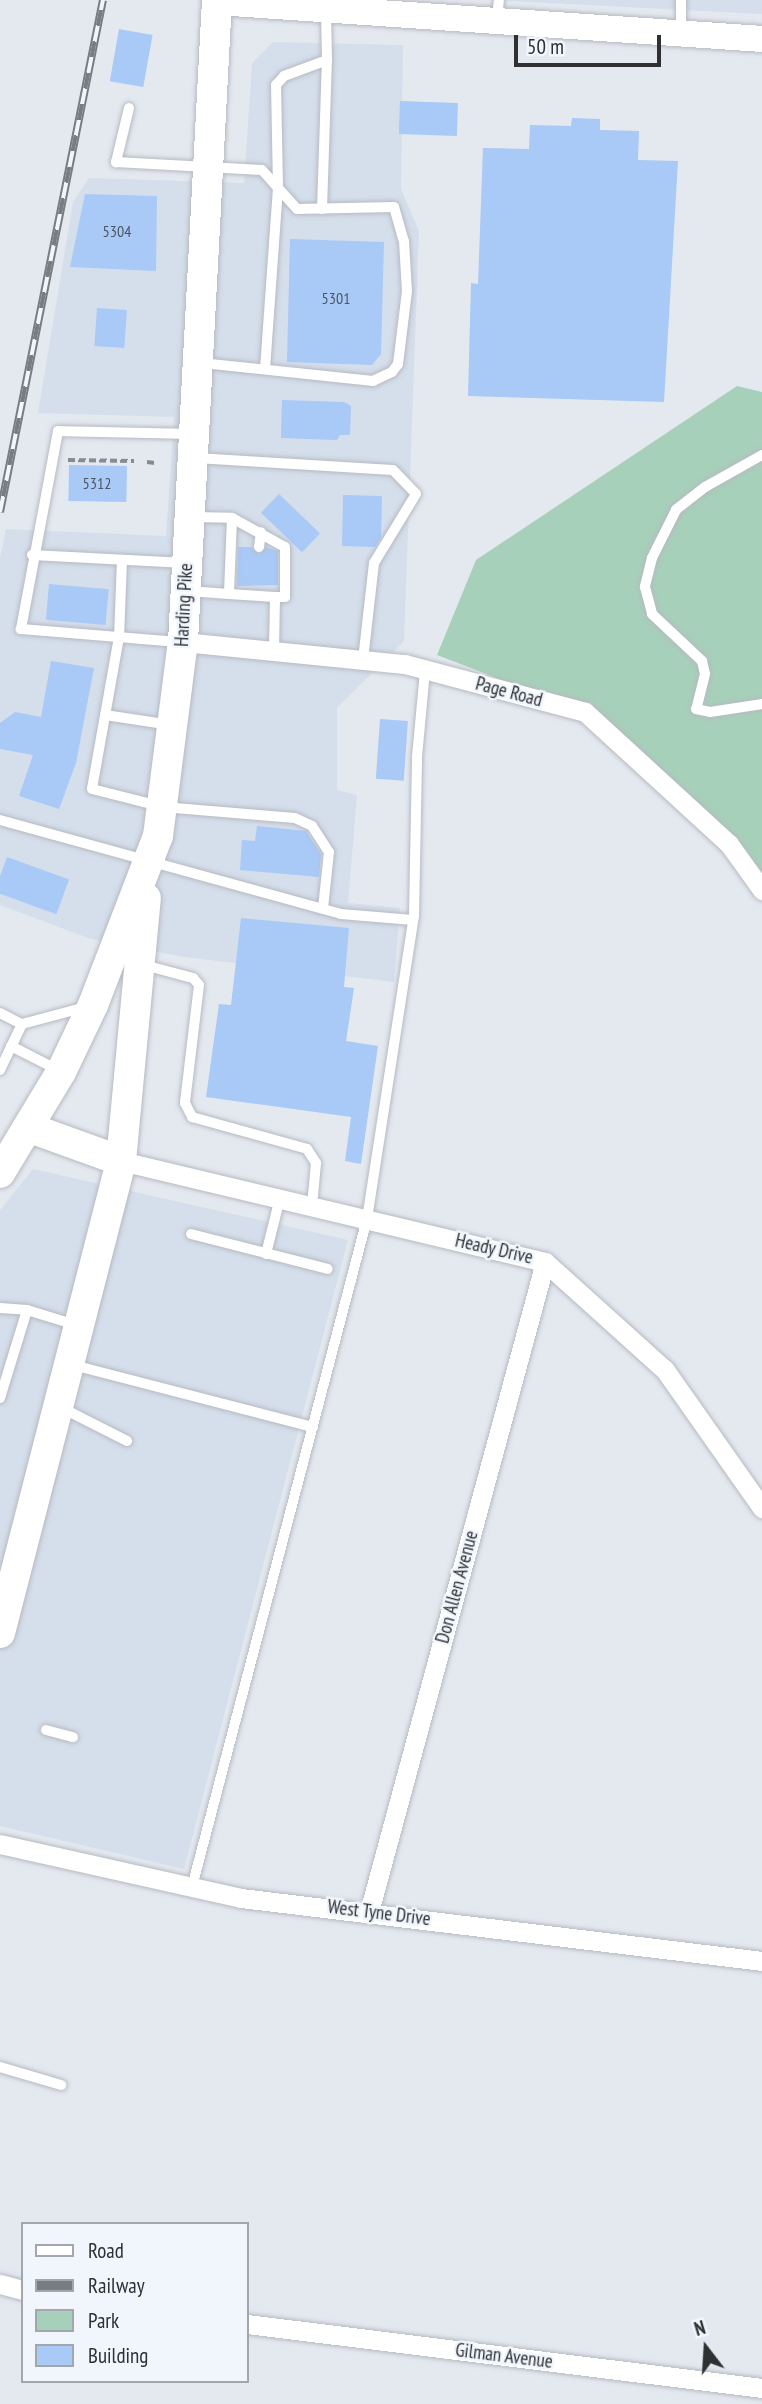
<!DOCTYPE html>
<html>
<head>
<meta charset="utf-8">
<style>
	body { margin:0 }
	#map { position:relative; width:762px; height:2404px; overflow:hidden; background:#e4e9f0; font-family:"PT Sans Narrow",sans-serif }
	div>[style] { position:absolute }
	[style*='--x'] { left:calc(var(--x)*1px); top:calc(var(--y)*1px); width:calc(var(--w)*1px); rotate:calc(var(--a)*1deg) }
	.built>* { inset:0; background:#d5deeb }
	.green>* { inset:0; background:#a7d0ba }
	.building>* { inset:0; background:#a9c9f7; transform-origin:0 0 }
	.path>* { height:3.5px; margin-top:-1.75px; transform-origin:0; background:repeating-linear-gradient(90deg,#878b8f 0 7px,transparent 0 10.5px) }
	.roads { filter:drop-shadow(0 0 2px #b6bac1) drop-shadow(0 0 2px #b6bac1) }
	.lane>* { height:10px; margin:-5px; padding:0 5px; transform-origin:5px; border-radius:5px; background:#fff }
	.street>* { height:19px; margin:-9.5px; padding:0 9.5px; transform-origin:9.5px; border-radius:9.5px; background:#fff }
	.secondary>* { height:26px; margin:-13px; padding:0 13px; transform-origin:13px; border-radius:13px; background:#fff }
	.primary>* { height:30px; margin:-15px; padding:0 15px; transform-origin:15px; border-radius:15px; background:#fff }
	.rail>* { height:8px; margin-top:-4px; transform-origin:0; background:repeating-linear-gradient(90deg,#f1f6fd 0 16px,#797d81 0 32px); box-sizing:border-box; border-block:2px solid #797d81 }
	span { translate:-50% -50%; white-space:nowrap; text-align:center; line-height:1.15; -webkit-text-stroke:5px #f1f6fd; paint-order:stroke }
	.number-label { font-size:16px; color:#4d5663 }
	.number-label span { -webkit-text-stroke-width:0 }
	.street-label { font-size:19px; color:#2e3032 }
	.legend { position:absolute; left:21px; top:2222px; width:228px; height:161px; box-sizing:border-box; background:#f1f6fd; border:2px solid #a3a7ac; margin:0; padding:9px 12px; list-style:none; font-size:21px; color:#2e3032 }
	.legend li { display:flex; align-items:center; gap:14px; height:35px }
	.legend b { width:35px; border:2px solid #a3a7ac }
	.north { position:absolute; left:671px; top:2313px; width:70px; height:70px; -webkit-text-stroke:5px #f1f6fd; paint-order:stroke; rotate:343deg; font-size:19px; font-weight:700; line-height:28px; text-align:center; color:#2e3032 }
	.north::after { content:''; display:block; margin:auto; width:24px; height:32px; background:#2e3032; clip-path:polygon(50% 0,100% 100%,50% 72%,0 100%) }
	.scale { position:absolute; left:514px; top:35px; width:147px; height:32px; box-sizing:border-box; border:4px solid #2e3032; border-top:0; padding-left:9px; font-size:21px; line-height:24px; white-space:nowrap; color:#2e3032; -webkit-text-stroke:5px #f1f6fd; paint-order:stroke }
</style>
</head>
<body>
<div id="map">
	<div class="built">
		<i style="clip-path:polygon(491px 0,762px 0,762px 14px)"></i>
		<i style="clip-path:polygon(273px 42px,403px 45px,401px 189px,419px 231px,404px 641px,337px 708px,337px 790px,357px 795px,348px 903px,400px 908px,394px 982px,184px 957px,91px 939px,0 905px,0 558px,6px 529px,166px 536px,174px 417px,38px 413px,73px 202px,89px 178px,244px 183px,252px 63px)"></i>
		<i style="clip-path:polygon(33px 1169px,348px 1240px,184px 1869px,0 1826px,0 1210px)"></i>
	</div>
	<div class="green">
		<i style="clip-path:polygon(737px 386px,762px 392px,762px 890px,585px 712px,437px 655px,476px 560px)"></i>
	</div>
	<div class="building">
		<i style="left:119px;top:29px;width:34px;height:53px;rotate:10deg"></i>
		<i style="left:400px;top:101px;width:58px;height:33px;rotate:2deg"></i>
		<i style="clip-path:polygon(572px 118px,600px 119px,600px 130px,639px 131px,638px 160px,678px 161px,664px 402px,468px 396px,471px 283px,478px 284px,483px 148px,529px 149px,530px 125px,571px 126px)"></i>
		<i style="clip-path:polygon(85px 194px,157px 196px,156px 271px,70px 267px)"></i>
		<i style="clip-path:polygon(290px 239px,384px 242px,381px 354px,372px 365px,287px 362px)"></i>
		<i style="left:97px;top:308px;width:30px;height:38px;rotate:4deg"></i>
		<i style="clip-path:polygon(282px 400px,344px 402px,351px 406px,350px 435px,340px 435px,337px 440px,281px 438px)"></i>
		<i style="left:69px;top:465px;width:58px;height:36px;rotate:1deg"></i>
		<i style="left:279px;top:494px;width:57px;height:26px;rotate:44deg"></i>
		<i style="clip-path:polygon(343px 495px,382px 496px,381px 538px,375px 547px,342px 546px)"></i>
		<i style="clip-path:polygon(238px 547px,252px 547px,259px 554px,266px 547px,278px 551px,278px 585px,237px 586px)"></i>
		<i style="left:49px;top:584px;width:60px;height:36px;rotate:5deg"></i>
		<i style="clip-path:polygon(51px 661px,94px 668px,76px 763px,59px 809px,19px 796px,33px 755px,0 749px,0 723px,15px 712px,41px 717px)"></i>
		<i style="left:380px;top:719px;width:28px;height:60px;rotate:4deg"></i>
		<i style="clip-path:polygon(257px 826px,306px 831px,321px 854px,319px 877px,240px 870px,242px 840px,255px 841px)"></i>
		<i style="left:7px;top:857px;width:66px;height:37px;rotate:20deg"></i>
		<i style="clip-path:polygon(241px 918px,349px 928px,344px 987px,354px 988px,346px 1041px,378px 1046px,361px 1164px,345px 1161px,351px 1117px,206px 1097px,219px 1004px,231px 1005px)"></i>
	</div>
	<div class="path">
		<i style="--x:68;--y:460;--w:66;--a:0.9"></i>
		<i style="--x:147;--y:462;--w:8;--a:7"></i>
	</div>
	<div class="roads">
		<div class="lane">
			<i style="--x:497;--y:18;--w:18;--a:-84"></i>
			<i style="--x:681;--y:33;--w:33;--a:-90"></i>
			<i style="--x:129;--y:108;--w:56;--a:103.5"></i>
			<i style="--x:116;--y:162;--w:146;--a:3.1"></i>
			<i style="--x:262;--y:170;--w:52;--a:48.1"></i>
			<i style="--x:297;--y:209;--w:97;--a:-1.2"></i>
			<i style="--x:394;--y:207;--w:35;--a:74"></i>
			<i style="--x:404;--y:241;--w:50;--a:86.6"></i>
			<i style="--x:407;--y:291;--w:74;--a:97"></i>
			<i style="--x:398;--y:364;--w:10;--a:127"></i>
			<i style="--x:392;--y:372;--w:21;--a:155"></i>
			<i style="--x:373;--y:381;--w:173;--a:-174"></i>
			<i style="--x:322;--y:209;--w:149;--a:-88.1"></i>
			<i style="--x:265;--y:369;--w:181;--a:-85.9"></i>
			<i style="--x:278;--y:188;--w:103;--a:-91.1"></i>
			<i style="--x:276;--y:85;--w:12;--a:-48"></i>
			<i style="--x:284;--y:76;--w:46;--a:-20.4"></i>
			<i style="--x:327;--y:60;--w:48;--a:-91.2"></i>
			<i style="--x:762;--y:455;--w:65;--a:150.7"></i>
			<i style="--x:705;--y:487;--w:37;--a:142"></i>
			<i style="--x:676;--y:510;--w:54;--a:116.6"></i>
			<i style="--x:652;--y:558;--w:30;--a:104"></i>
			<i style="--x:645;--y:587;--w:28;--a:75"></i>
			<i style="--x:652;--y:614;--w:69;--a:43.2"></i>
			<i style="--x:702;--y:661;--w:13;--a:77"></i>
			<i style="--x:705;--y:674;--w:36;--a:104"></i>
			<i style="--x:696;--y:709;--w:14;--a:12"></i>
			<i style="--x:710;--y:712;--w:53;--a:-8.7"></i>
			<i style="--x:196;--y:458;--w:197;--a:3.5"></i>
			<i style="--x:393;--y:470;--w:33;--a:46"></i>
			<i style="--x:416;--y:494;--w:81;--a:121.3"></i>
			<i style="--x:374;--y:563;--w:98;--a:96.5"></i>
			<i style="--x:193;--y:517;--w:39;--a:1"></i>
			<i style="--x:232;--y:518;--w:60;--a:28.7"></i>
			<i style="--x:285;--y:547;--w:50;--a:90"></i>
			<i style="--x:285;--y:597;--w:10;--a:180"></i>
			<i style="--x:275;--y:597;--w:53;--a:91.1"></i>
			<i style="--x:232;--y:518;--w:76;--a:92.3"></i>
			<i style="--x:229;--y:594;--w:46;--a:3.7"></i>
			<i style="--x:259;--y:547;--w:15;--a:-82"></i>
			<i style="--x:32;--y:555;--w:154;--a:3"></i>
			<i style="--x:122;--y:560;--w:77;--a:92.2"></i>
			<i style="--x:119;--y:637;--w:154;--a:100.1"></i>
			<i style="--x:92;--y:789;--w:73;--a:14.2"></i>
			<i style="--x:163;--y:807;--w:132;--a:4.8"></i>
			<i style="--x:295;--y:818;--w:19;--a:25"></i>
			<i style="--x:312;--y:826;--w:31;--a:57"></i>
			<i style="--x:329;--y:852;--w:56;--a:96.1"></i>
			<i style="--x:188;--y:591;--w:41;--a:4.2"></i>
			<i style="--x:179;--y:642;--w:159;--a:-175.3"></i>
			<i style="--x:21;--y:629;--w:201;--a:-79.4"></i>
			<i style="--x:58;--y:431;--w:132;--a:1.3"></i>
			<i style="--x:105;--y:715;--w:67;--a:8.6"></i>
			<i style="--x:0;--y:820;--w:354;--a:15.4"></i>
			<i style="--x:341;--y:914;--w:72;--a:4.8"></i>
			<i style="--x:144;--y:965;--w:51;--a:14.9"></i>
			<i style="--x:193;--y:978;--w:9;--a:49"></i>
			<i style="--x:199;--y:985;--w:119;--a:96.8"></i>
			<i style="--x:185;--y:1103;--w:16;--a:63"></i>
			<i style="--x:192;--y:1117;--w:119;--a:15.5"></i>
			<i style="--x:307;--y:1149;--w:17;--a:57"></i>
			<i style="--x:316;--y:1163;--w:43;--a:95.3"></i>
			<i style="--x:0;--y:1013;--w:25;--a:27"></i>
			<i style="--x:22;--y:1024;--w:51;--a:115.6"></i>
			<i style="--x:22;--y:1024;--w:66;--a:-14.9"></i>
			<i style="--x:11;--y:1046;--w:53;--a:27.1"></i>
			<i style="--x:191;--y:1234;--w:141;--a:14.3"></i>
			<i style="--x:266;--y:1254;--w:58;--a:-76"></i>
			<i style="--x:0;--y:1308;--w:27;--a:4"></i>
			<i style="--x:73;--y:1365;--w:248;--a:14.5"></i>
			<i style="--x:0;--y:1398;--w:92;--a:-72.9"></i>
			<i style="--x:27;--y:1310;--w:51;--a:17"></i>
			<i style="--x:62;--y:1408;--w:73;--a:26.9"></i>
			<i style="--x:46;--y:1730;--w:28;--a:15"></i>
			<i style="--x:192;--y:1887;--w:691;--a:-75.32"></i>
			<i style="--x:367;--y:1219;--w:307;--a:-81.2"></i>
			<i style="--x:414;--y:916;--w:159;--a:-88.9"></i>
			<i style="--x:417;--y:757;--w:87;--a:-84.7"></i>
			<i style="--x:0;--y:2067;--w:64;--a:16.4"></i>
		</div>
		<div class="street">
			<i style="--x:183;--y:642;--w:223;--a:5.7"></i>
			<i style="--x:405;--y:664;--w:186;--a:14.9"></i>
			<i style="--x:585;--y:712;--w:195;--a:42.5"></i>
			<i style="--x:729;--y:844;--w:57;--a:54.3"></i>
			<i style="--x:121;--y:1161;--w:436;--a:13.4"></i>
			<i style="--x:545;--y:1262;--w:161;--a:42"></i>
			<i style="--x:665;--y:1370;--w:169;--a:54.9"></i>
			<i style="--x:0;--y:1844;--w:247;--a:12.6"></i>
			<i style="--x:241;--y:1898;--w:525;--a:6.89"></i>
			<i style="--x:369;--y:1912;--w:673;--a:-74.85"></i>
			<i style="--x:0;--y:2284;--w:24;--a:15"></i>
			<i style="--x:247;--y:2324;--w:519;--a:7.08"></i>
		</div>
		<div class="secondary">
			<i style="--x:217;--y:2;--w:546;--a:3.88"></i>
		</div>
		<div class="primary">
			<i style="--x:30;--y:1128;--w:97;--a:19.9"></i>
			<i style="--x:0;--y:1173;--w:118;--a:-58.9"></i>
			<i style="--x:61;--y:1072;--w:74;--a:-64.5"></i>
			<i style="--x:93;--y:1005;--w:181;--a:-69"></i>
			<i style="--x:158;--y:836;--w:196;--a:-82.7"></i>
			<i style="--x:183;--y:642;--w:643;--a:-86.97"></i>
			<i style="--x:0;--y:1633;--w:487;--a:-75.6"></i>
			<i style="--x:121;--y:1161;--w:264;--a:-84.6"></i>
		</div>
	</div>
	<div class="rail">
		<i style="--x:0;--y:512;--w:522;--a:-78.63"></i>
	</div>
	<div class="number-label">
		<span style="left:117px;top:231px">5304</span>
		<span style="left:336px;top:298px">5301</span>
		<span style="left:97px;top:483px">5312</span>
	</div>
	<div class="street-label">
		<span style="left:184px;top:605px;rotate:-87deg">Harding Pike</span>
		<span style="left:509px;top:692px;rotate:15deg">Page Road</span>
		<span style="left:494px;top:1249px;rotate:13deg">Heady Drive</span>
		<span style="left:457px;top:1587px;rotate:-75deg">Don Allen Avenue</span>
		<span style="left:379px;top:1913px;rotate:7deg">West Tyne Drive</span>
		<span style="left:504px;top:2356px;rotate:7deg">Gilman Avenue</span>
	</div>
	<ul class="legend">
	<li><b style="height:9px;background:#fff"></b>Road</li>
	<li><b style="height:9px;background:#797d81"></b>Railway</li>
	<li><b style="height:19px;background:#a7d0ba"></b>Park</li>
	<li><b style="height:19px;background:#a9c9f7"></b>Building</li>
	</ul>
	<div class="north">N</div>
	<div class="scale">50 m</div>
</div>
</body>
</html>
